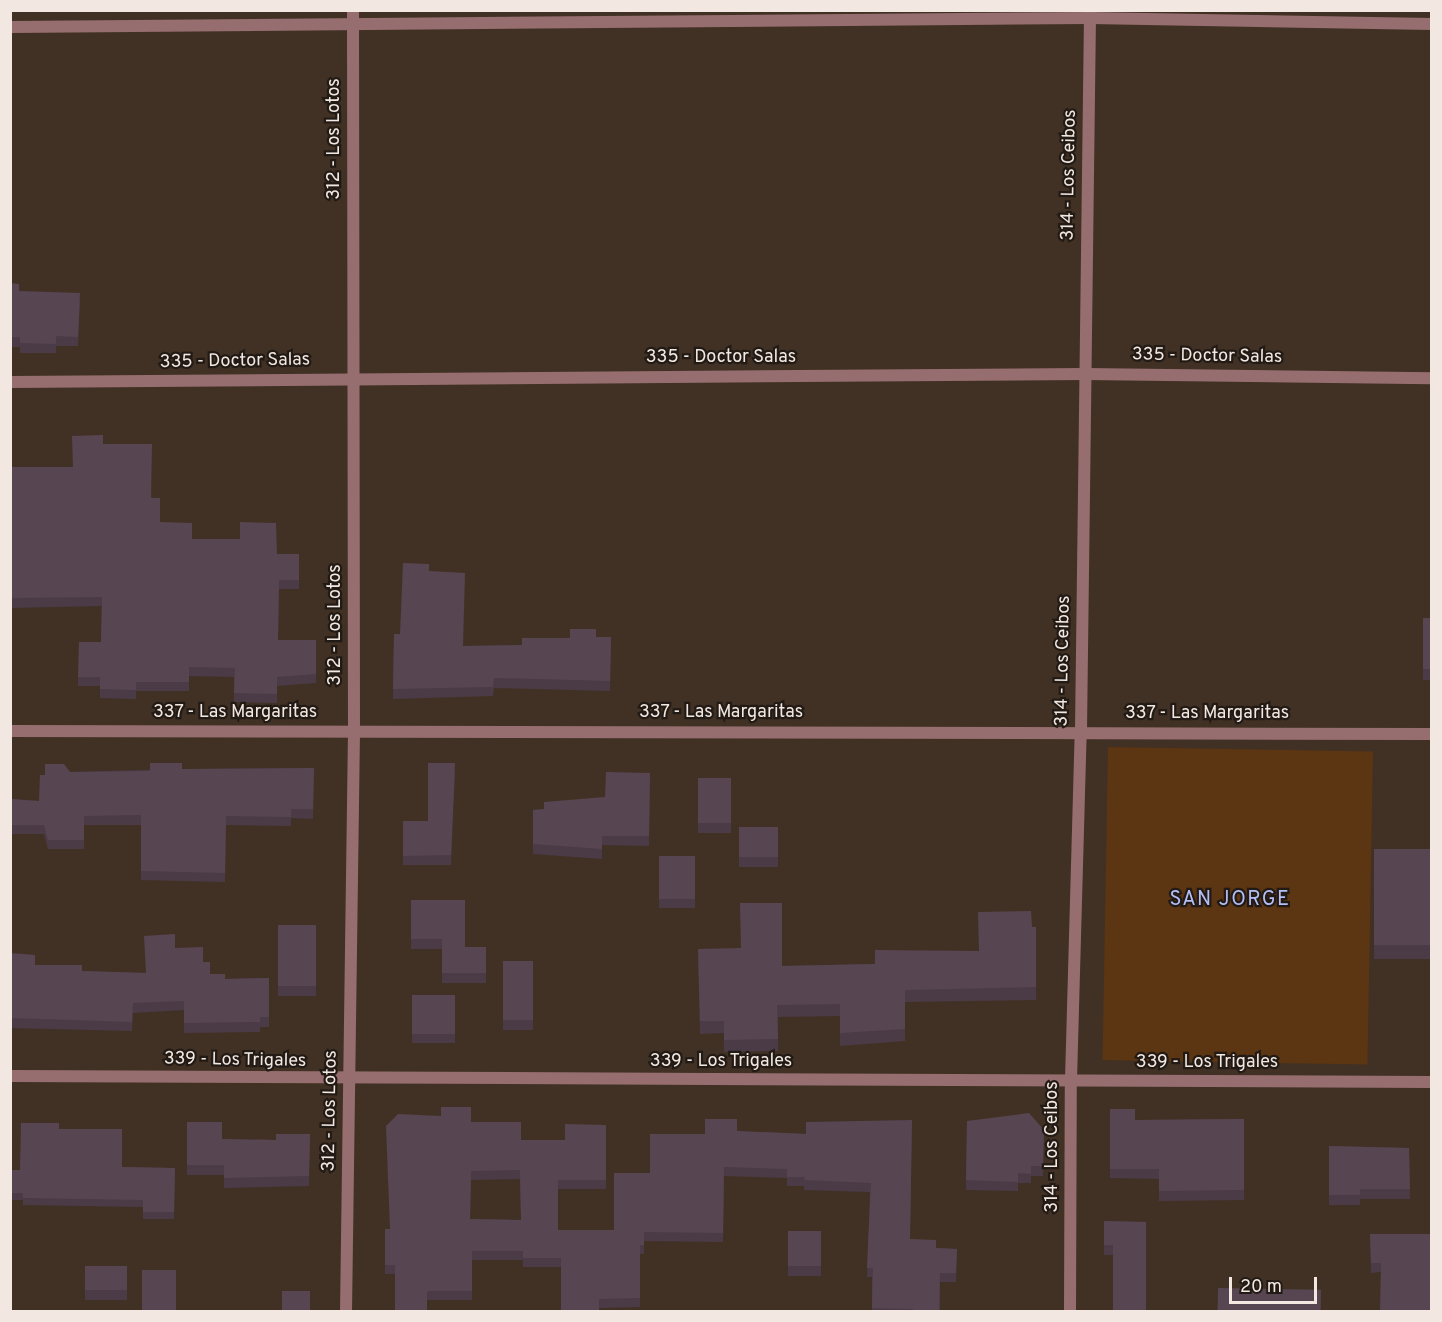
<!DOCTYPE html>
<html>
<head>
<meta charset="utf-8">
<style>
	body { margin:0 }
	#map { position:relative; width:1442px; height:1322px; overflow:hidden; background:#413124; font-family:Overpass,sans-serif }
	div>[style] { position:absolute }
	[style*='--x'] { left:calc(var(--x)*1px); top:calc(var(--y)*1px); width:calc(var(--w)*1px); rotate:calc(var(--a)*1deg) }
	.green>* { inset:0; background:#5c3512; transform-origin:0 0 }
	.street>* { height:12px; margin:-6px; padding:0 6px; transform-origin:6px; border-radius:6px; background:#976e6f }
	.wall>* { inset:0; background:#4b3b47; transform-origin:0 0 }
	.building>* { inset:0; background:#574552; transform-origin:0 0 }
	span { translate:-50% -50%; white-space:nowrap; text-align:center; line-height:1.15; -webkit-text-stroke:4.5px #221a15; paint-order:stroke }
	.street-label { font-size:18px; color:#f3e8e1 }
	.neighbourhood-label { font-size:20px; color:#b5bef6; letter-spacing:1.5px }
	.frame { position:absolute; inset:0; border:12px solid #f3e8e1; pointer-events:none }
	.scale { position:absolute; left:1229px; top:1277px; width:88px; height:27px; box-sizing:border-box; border:3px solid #f3e8e1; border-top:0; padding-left:8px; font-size:18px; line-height:21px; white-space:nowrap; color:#f3e8e1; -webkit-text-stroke:4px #221a15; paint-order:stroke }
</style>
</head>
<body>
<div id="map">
	<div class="green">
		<i style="left:1108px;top:747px;width:265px;height:313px;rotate:1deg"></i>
	</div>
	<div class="street">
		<i style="--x:10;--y:27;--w:1080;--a:-0.48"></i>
		<i style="--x:1090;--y:18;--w:342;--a:1"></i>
		<i style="--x:10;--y:382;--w:1075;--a:-0.43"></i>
		<i style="--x:1085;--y:374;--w:347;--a:0.7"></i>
		<i style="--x:10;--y:731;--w:1422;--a:0.12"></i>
		<i style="--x:10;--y:1076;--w:1422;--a:0.24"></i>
		<i style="--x:346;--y:1312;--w:580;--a:-89.21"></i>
		<i style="--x:354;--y:732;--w:722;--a:-90.08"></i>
		<i style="--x:1070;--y:1312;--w:232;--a:-89.8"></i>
		<i style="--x:1071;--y:1080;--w:349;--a:-88.4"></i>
		<i style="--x:1081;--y:731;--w:719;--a:-89.28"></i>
	</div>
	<div class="wall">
		<i style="clip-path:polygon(10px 283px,19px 291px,80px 302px,78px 346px,56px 346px,56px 353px,20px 353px,20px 347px,10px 347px)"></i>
		<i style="clip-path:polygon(103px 444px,152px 498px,160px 522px,192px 539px,277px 554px,299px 554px,299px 589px,279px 589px,278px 640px,316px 640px,316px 683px,277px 686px,277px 703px,234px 702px,234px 677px,189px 676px,189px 691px,136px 691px,136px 699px,100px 698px,100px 686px,78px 686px,78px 677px,101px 642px,102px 606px,10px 608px,10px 467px,73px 467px)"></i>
		<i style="clip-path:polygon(429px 571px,463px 646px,522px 645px,596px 637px,611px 637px,610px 691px,494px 688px,493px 696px,393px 699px,394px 634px,400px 634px)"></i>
		<i style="left:1423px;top:618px;width:8px;height:62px"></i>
		<i style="clip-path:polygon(314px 768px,313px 819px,291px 818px,291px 826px,226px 825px,225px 882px,141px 880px,141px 825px,84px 825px,84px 849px,48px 849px,44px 834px,10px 834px,10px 799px,39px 801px,45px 775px,70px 772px,182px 769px)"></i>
		<i style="clip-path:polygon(455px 772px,451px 865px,403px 865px,403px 821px,428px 821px)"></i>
		<i style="clip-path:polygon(650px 773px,649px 846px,602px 845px,602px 859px,533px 854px,533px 810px,544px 809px,605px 797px)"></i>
		<i style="left:698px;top:778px;width:33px;height:55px"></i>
		<i style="left:778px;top:827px;width:40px;height:39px;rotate:90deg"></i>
		<i style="left:1374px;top:849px;width:57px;height:110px"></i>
		<i style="left:659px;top:856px;width:36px;height:52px"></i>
		<i style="clip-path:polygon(411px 900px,465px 947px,486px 947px,486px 983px,442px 983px,442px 949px,411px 949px)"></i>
		<i style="left:278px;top:925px;width:38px;height:71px"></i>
		<i style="clip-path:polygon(1032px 927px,1036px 927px,1036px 1000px,905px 1002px,905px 1041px,840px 1046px,840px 1016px,778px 1017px,778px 1051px,724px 1052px,724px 1033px,700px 1034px,698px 949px,782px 966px,875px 964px,979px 951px)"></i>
		<i style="clip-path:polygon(175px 948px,203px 962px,210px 974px,225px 979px,269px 978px,269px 1027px,260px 1027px,260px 1032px,184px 1033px,184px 1010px,133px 1013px,132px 1031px,10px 1028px,10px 953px,35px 965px,82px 971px,145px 973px)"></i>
		<i style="left:533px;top:961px;width:69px;height:30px;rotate:90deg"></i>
		<i style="left:412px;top:995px;width:43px;height:48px"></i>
		<i style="clip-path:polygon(1110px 1109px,1135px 1120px,1244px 1119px,1244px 1200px,1159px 1201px,1159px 1179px,1110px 1178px)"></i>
		<i style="clip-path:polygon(evenodd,912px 1120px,910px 1239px,936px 1248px,957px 1249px,956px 1282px,940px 1282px,940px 1311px,872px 1311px,872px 1277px,867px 1277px,870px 1192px,804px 1190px,804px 1186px,787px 1186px,787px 1178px,724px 1176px,723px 1242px,644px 1241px,644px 1254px,640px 1254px,640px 1307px,599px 1308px,561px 1311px,561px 1267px,523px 1267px,523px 1260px,472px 1260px,472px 1300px,427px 1300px,395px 1274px,385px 1274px,385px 1229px,390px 1229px,471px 1122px,521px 1140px,565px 1140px,606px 1125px,606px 1189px,558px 1189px,558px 1230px,614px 1230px,650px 1173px,705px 1134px,737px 1131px,806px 1134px,912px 1120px,520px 1179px,521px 1220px,470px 1219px,471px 1180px,520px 1179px)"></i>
		<i style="clip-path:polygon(967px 1121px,1044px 1130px,1043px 1176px,1031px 1176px,1031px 1183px,1018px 1183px,1018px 1191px,966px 1190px)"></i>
		<i style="clip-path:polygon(187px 1122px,222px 1139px,276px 1140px,310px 1134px,309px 1186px,224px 1188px,224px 1175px,187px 1175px)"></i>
		<i style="clip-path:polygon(59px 1129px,122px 1167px,175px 1168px,174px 1219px,143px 1219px,143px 1207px,23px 1205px,23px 1200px,10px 1200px,10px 1170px,20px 1170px)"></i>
		<i style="clip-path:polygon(1329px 1146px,1409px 1148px,1410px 1199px,1360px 1199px,1360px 1205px,1329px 1205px)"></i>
		<i style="clip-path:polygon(1104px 1221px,1146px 1222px,1113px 1255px,1104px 1255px)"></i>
		<i style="left:788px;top:1231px;width:33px;height:45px"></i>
		<i style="clip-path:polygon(1370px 1234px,1431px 1234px,1431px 1309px,1430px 1309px,1381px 1272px,1371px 1273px)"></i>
		<i style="left:127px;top:1266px;width:34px;height:42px;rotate:90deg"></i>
	</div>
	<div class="building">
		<i style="clip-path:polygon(10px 283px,19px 284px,19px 291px,80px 293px,78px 337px,56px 336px,56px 344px,20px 343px,20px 337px,10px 337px)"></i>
		<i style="clip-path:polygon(103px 435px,103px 444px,152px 444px,151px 498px,160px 498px,160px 522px,192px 523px,192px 539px,240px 539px,240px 522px,276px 523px,277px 554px,299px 554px,299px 580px,279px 580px,278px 640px,316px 640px,316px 674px,277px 677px,277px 694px,234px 693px,235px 668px,189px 667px,189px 682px,136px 682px,136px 690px,100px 689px,100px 677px,78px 677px,79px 642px,101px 642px,102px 597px,10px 598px,10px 467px,73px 467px,72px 436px)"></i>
		<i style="clip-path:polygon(403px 563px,429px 564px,429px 571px,465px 573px,463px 646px,522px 645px,522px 638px,570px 638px,570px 629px,596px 629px,596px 637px,611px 637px,610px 681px,494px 678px,493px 687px,393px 689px,394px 634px,400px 634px)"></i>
		<i style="left:1423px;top:618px;width:8px;height:51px"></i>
		<i style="clip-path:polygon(150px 763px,182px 763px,182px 769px,314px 768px,313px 809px,291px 809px,291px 817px,226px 816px,225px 873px,141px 871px,141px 815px,84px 816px,84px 840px,48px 840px,44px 825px,10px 825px,10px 799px,39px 801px,40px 775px,45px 775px,45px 764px,64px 764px,70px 772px,150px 771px)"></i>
		<i style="clip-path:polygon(428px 763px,455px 763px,451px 855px,403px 856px,403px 821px,428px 821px)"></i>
		<i style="clip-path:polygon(606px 772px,650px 773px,649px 836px,602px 836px,602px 849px,533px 844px,533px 810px,544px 809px,544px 802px,605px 797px)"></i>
		<i style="left:698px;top:778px;width:33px;height:45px"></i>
		<i style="left:778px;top:827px;width:30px;height:39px;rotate:90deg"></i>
		<i style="left:1374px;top:849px;width:57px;height:96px"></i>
		<i style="left:659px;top:856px;width:36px;height:43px"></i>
		<i style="clip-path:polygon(411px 900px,465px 900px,465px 947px,486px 947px,486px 973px,442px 973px,442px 939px,411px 939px)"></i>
		<i style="clip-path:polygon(740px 903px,782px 903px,782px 966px,875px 964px,875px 950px,979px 951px,978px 912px,1031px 911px,1032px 927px,1036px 927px,1036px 987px,905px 990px,905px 1029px,840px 1033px,840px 1004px,777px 1005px,778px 1039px,724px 1040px,724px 1021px,700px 1021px,698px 949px,741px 948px)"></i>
		<i style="left:278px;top:925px;width:38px;height:61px"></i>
		<i style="clip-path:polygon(175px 934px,175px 948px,203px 947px,203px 962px,210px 962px,210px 974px,225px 974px,225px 979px,269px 978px,269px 1017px,260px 1017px,260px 1022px,184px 1023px,184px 1001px,133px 1003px,132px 1022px,10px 1018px,10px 953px,35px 955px,35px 965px,82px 965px,82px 971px,146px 973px,144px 936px)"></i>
		<i style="left:533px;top:961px;width:59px;height:30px;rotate:90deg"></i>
		<i style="left:412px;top:995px;width:43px;height:39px"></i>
		<i style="clip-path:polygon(evenodd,441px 1107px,471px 1107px,471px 1122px,521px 1122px,521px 1140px,565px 1140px,565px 1124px,606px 1125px,606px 1180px,558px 1180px,558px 1230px,614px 1230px,614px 1173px,650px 1173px,650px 1134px,705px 1134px,705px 1119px,737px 1119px,737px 1131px,806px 1134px,806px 1122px,912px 1120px,910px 1239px,936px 1240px,936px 1248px,957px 1249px,956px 1273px,940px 1273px,939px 1311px,913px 1311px,913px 1309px,872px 1308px,873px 1268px,867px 1268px,871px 1183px,804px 1180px,805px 1177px,787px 1177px,787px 1169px,724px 1167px,723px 1233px,644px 1232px,644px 1245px,640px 1245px,640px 1298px,599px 1299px,599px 1311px,523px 1311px,561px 1311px,561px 1258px,523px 1258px,523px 1251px,472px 1251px,472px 1291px,427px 1291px,427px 1311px,395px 1311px,395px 1265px,385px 1265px,385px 1229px,390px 1229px,386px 1126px,398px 1114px,441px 1116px,441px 1107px,520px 1170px,521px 1220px,470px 1219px,471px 1171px,520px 1170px)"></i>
		<i style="clip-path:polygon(1110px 1109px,1135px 1109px,1135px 1120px,1244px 1119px,1244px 1190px,1159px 1191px,1159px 1169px,1110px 1169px)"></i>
		<i style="clip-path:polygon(1029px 1113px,1044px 1130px,1043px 1166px,1031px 1166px,1031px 1174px,1018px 1173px,1018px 1182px,966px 1180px,967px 1121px)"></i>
		<i style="clip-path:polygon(187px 1122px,222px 1122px,222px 1139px,276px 1140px,276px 1134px,310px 1134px,309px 1176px,224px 1178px,224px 1165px,187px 1165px)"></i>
		<i style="clip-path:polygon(21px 1123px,59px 1123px,59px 1129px,122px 1129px,122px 1167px,175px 1168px,174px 1212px,143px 1212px,143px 1200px,23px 1198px,23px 1193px,10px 1193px,10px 1170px,20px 1170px)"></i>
		<i style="clip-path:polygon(1329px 1146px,1409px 1148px,1410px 1189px,1360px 1189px,1360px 1195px,1329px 1195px)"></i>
		<i style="clip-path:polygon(1104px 1221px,1146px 1222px,1146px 1311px,1113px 1311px,1113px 1245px,1104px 1245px)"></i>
		<i style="left:788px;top:1231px;width:33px;height:35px"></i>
		<i style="clip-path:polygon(1370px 1234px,1431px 1234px,1431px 1300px,1430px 1300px,1430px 1311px,1380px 1311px,1381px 1263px,1371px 1263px)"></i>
		<i style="left:127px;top:1266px;width:24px;height:42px;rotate:90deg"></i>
		<i style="left:176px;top:1270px;width:41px;height:34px;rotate:90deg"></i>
		<i style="left:1218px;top:1288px;width:103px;height:23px;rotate:1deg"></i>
		<i style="left:282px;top:1291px;width:28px;height:20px"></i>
	</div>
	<div class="street-label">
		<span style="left:335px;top:139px;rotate:-90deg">312 - Los Lotos</span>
		<span style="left:1070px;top:175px;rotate:-89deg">314 - Los Ceibos</span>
		<span style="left:1207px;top:357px;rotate:1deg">335 - Doctor Salas</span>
		<span style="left:721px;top:358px">335 - Doctor Salas</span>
		<span style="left:235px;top:362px;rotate:-1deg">335 - Doctor Salas</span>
		<span style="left:336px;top:625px;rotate:-90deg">312 - Los Lotos</span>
		<span style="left:1064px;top:661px;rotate:-89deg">314 - Los Ceibos</span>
		<span style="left:235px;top:713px">337 - Las Margaritas</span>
		<span style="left:721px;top:713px">337 - Las Margaritas</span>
		<span style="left:1207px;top:714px">337 - Las Margaritas</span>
		<span style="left:235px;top:1061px;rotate:1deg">339 - Los Trigales</span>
		<span style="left:721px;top:1062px">339 - Los Trigales</span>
		<span style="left:1207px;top:1063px">339 - Los Trigales</span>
		<span style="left:331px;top:1111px;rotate:-89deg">312 - Los Lotos</span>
		<span style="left:1053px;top:1147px;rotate:-90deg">314 - Los Ceibos</span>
	</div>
	<div class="neighbourhood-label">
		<span style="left:1230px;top:900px">SAN JORGE</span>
	</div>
	<div class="frame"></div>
	<div class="scale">20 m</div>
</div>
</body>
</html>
